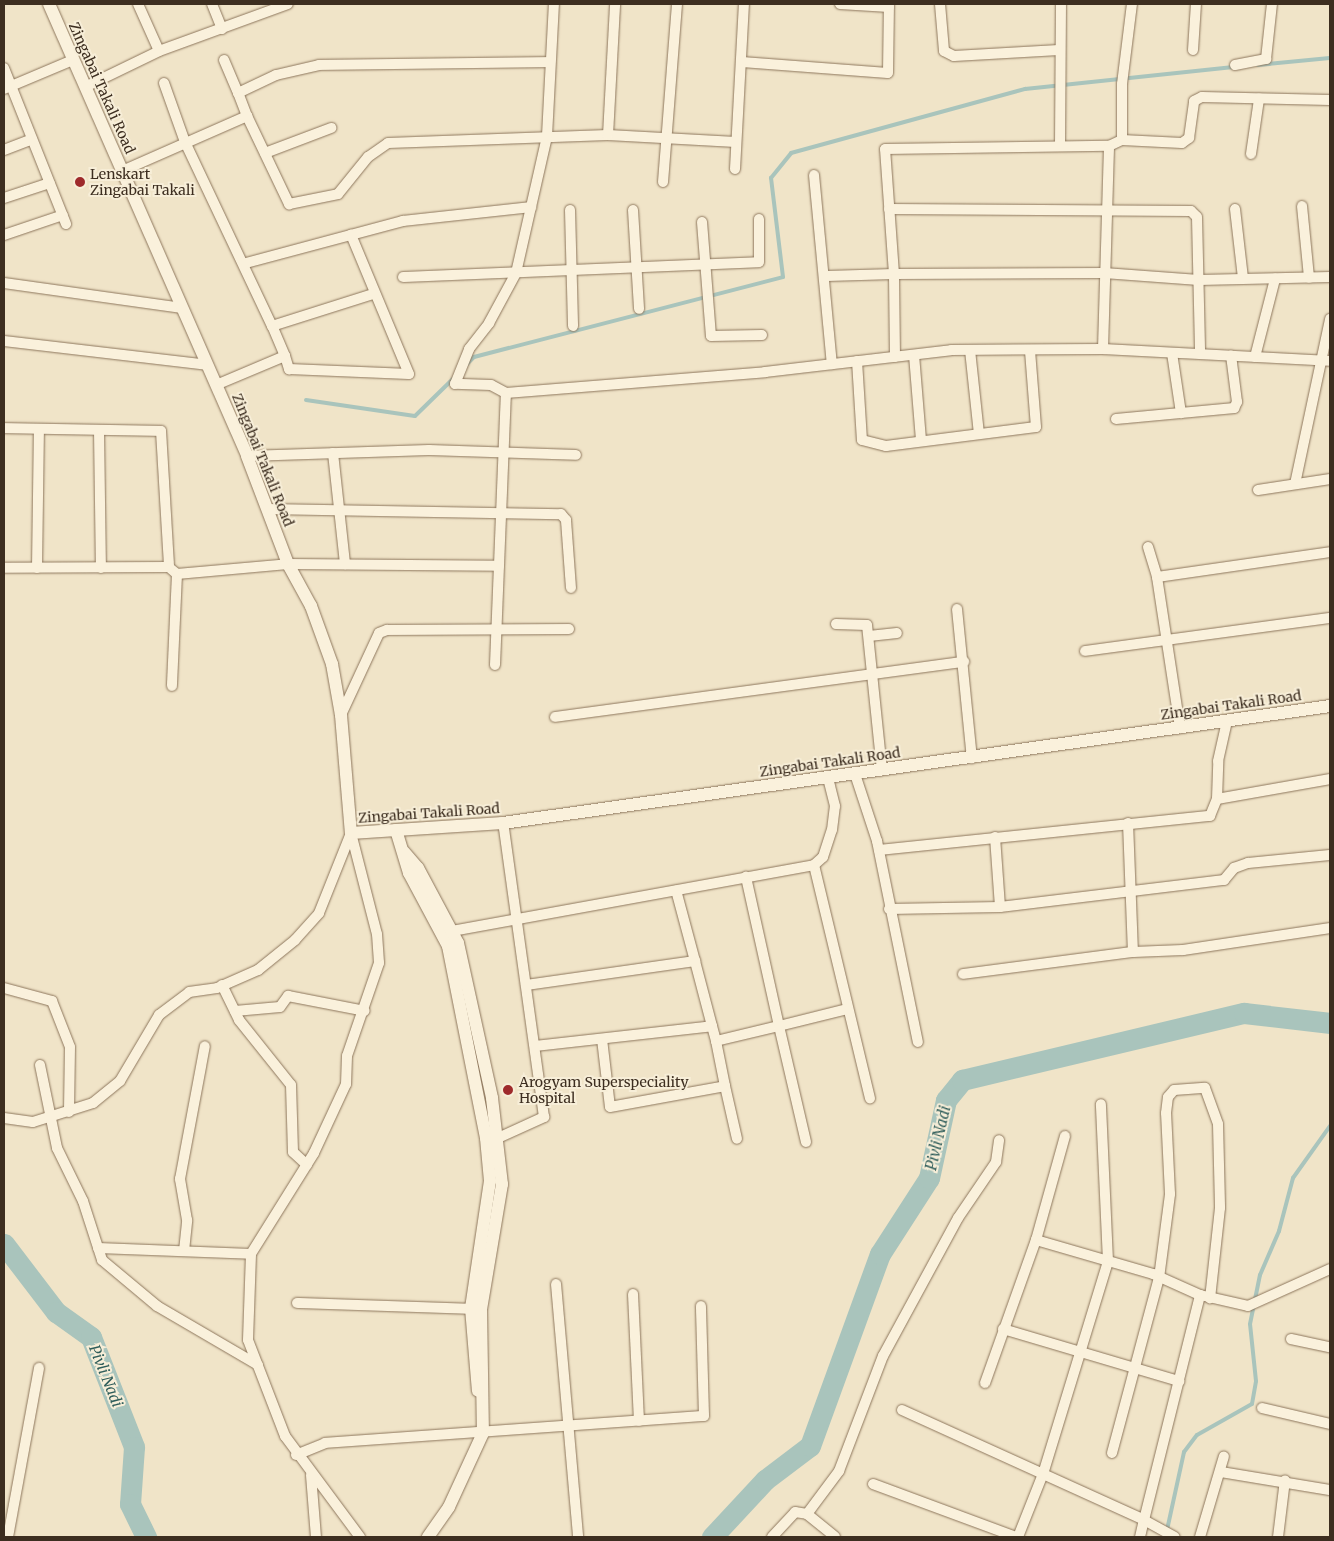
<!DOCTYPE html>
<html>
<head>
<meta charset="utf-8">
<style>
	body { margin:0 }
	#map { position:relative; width:1334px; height:1541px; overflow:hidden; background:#f0e4c8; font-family:Merriweather,serif }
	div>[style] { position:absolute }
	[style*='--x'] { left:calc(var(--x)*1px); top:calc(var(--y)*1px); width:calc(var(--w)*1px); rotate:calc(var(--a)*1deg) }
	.stream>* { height:4px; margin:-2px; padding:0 2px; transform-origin:2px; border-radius:2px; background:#a9c4bc }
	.river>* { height:21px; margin:-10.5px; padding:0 10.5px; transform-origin:10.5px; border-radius:10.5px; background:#a9c4bc }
	.roads { filter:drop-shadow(0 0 1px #8d765c) drop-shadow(0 0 1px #8d765c) }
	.minor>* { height:10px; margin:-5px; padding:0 5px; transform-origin:5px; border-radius:5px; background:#faf1dc }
	.tertiary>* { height:12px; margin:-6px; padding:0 6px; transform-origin:6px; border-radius:6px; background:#faf1dc }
	.dots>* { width:14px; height:14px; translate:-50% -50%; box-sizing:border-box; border:2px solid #f7eed8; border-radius:50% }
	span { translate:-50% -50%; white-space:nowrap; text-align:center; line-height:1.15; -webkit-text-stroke:4px #f7eed8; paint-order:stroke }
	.street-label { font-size:14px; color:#3d2e20 }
	.poi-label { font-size:14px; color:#3d2e20 }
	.left { translate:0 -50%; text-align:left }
	.water-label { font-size:15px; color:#2f5d5a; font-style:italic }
	.frame { position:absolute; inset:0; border:5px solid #3d2e20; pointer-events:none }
</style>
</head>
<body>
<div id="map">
	<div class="stream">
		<i style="--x:1258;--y:65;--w:72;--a:-5.6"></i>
		<i style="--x:465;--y:366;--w:13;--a:-45"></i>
		<i style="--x:474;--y:357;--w:319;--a:-14.5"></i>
		<i style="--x:783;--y:277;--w:100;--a:-96.9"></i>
		<i style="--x:771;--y:178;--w:32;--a:-51"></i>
		<i style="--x:791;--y:153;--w:243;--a:-15.3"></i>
		<i style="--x:1025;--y:89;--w:212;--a:-6"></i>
		<i style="--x:306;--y:400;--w:110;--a:8.4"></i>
		<i style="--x:415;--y:416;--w:54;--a:-44.3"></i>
		<i style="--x:1167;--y:1530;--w:80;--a:-77.7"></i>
		<i style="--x:1184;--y:1452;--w:21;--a:-53"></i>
		<i style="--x:1197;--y:1435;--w:63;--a:-29.4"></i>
		<i style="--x:1252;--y:1404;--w:23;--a:-80"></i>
		<i style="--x:1256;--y:1381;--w:57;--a:-96"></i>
		<i style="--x:1250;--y:1324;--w:50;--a:-78.5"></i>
		<i style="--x:1260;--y:1275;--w:48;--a:-66.6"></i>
		<i style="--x:1279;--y:1231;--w:55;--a:-75.2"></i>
		<i style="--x:1293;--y:1178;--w:64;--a:-54.6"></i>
	</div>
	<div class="river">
		<i style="--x:4;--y:1244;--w:86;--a:52.6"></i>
		<i style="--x:56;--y:1312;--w:43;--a:35.5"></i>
		<i style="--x:91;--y:1337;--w:118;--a:68.6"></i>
		<i style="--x:134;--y:1447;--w:57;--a:94"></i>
		<i style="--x:130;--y:1504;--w:37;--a:64"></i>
		<i style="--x:712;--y:1537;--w:78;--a:-47.1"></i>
		<i style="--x:765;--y:1480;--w:56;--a:-37.1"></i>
		<i style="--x:810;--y:1446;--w:204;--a:-70"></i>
		<i style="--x:880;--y:1254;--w:90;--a:-57.2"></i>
		<i style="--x:929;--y:1178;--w:80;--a:-77.7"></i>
		<i style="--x:946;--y:1100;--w:26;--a:-51"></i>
		<i style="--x:962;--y:1080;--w:290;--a:-13.4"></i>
		<i style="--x:1244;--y:1013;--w:87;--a:6.6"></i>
	</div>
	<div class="roads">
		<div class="minor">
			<i style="--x:138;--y:4;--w:51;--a:65.9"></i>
			<i style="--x:212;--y:4;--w:27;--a:68"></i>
			<i style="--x:840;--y:4;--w:49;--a:3.5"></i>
			<i style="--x:940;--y:4;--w:47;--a:85.1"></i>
			<i style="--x:944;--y:51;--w:11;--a:27"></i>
			<i style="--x:954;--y:56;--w:105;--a:-3.3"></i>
			<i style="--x:1193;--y:50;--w:46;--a:-86.3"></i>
			<i style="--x:224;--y:60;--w:36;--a:67"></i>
			<i style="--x:742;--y:62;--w:146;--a:4.3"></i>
			<i style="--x:888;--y:73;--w:69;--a:-89.2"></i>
			<i style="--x:1235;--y:65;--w:32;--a:-11"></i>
			<i style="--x:1266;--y:59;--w:55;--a:-83.8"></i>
			<i style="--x:4;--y:68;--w:168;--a:68.3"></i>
			<i style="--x:164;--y:83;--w:63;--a:70.4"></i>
			<i style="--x:185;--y:142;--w:204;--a:64.7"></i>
			<i style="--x:85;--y:87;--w:82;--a:-25.9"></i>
			<i style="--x:159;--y:51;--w:137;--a:-20"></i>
			<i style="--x:4;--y:89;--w:75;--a:-22.8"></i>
			<i style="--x:247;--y:116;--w:98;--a:64.5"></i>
			<i style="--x:289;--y:204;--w:50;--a:-11.5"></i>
			<i style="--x:338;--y:194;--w:48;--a:-51"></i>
			<i style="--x:368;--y:157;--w:24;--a:-35"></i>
			<i style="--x:388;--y:143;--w:220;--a:-2.1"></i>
			<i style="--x:608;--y:135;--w:128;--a:3.1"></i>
			<i style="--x:608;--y:135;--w:131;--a:-86.9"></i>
			<i style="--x:1122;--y:140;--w:56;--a:-90"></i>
			<i style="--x:1122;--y:84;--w:81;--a:-82.9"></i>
			<i style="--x:1060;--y:146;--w:142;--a:-89.6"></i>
			<i style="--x:4;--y:150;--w:30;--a:-21"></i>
			<i style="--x:265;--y:153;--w:71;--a:-20.7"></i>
			<i style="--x:1251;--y:154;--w:56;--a:-81.7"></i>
			<i style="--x:735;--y:169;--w:165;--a:-86.9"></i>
			<i style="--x:122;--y:171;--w:137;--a:-23.7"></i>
			<i style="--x:247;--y:116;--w:25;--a:-111"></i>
			<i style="--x:238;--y:93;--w:42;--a:-25.3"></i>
			<i style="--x:276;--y:75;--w:44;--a:-13.1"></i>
			<i style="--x:319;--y:65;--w:231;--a:-0.7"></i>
			<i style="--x:814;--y:175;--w:190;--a:84.6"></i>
			<i style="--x:663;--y:182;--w:179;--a:-85.5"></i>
			<i style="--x:4;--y:198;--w:48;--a:-18.1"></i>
			<i style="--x:1302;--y:206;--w:72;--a:84.4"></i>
			<i style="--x:889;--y:209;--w:302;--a:0.4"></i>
			<i style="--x:1191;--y:211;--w:8;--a:45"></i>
			<i style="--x:1197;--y:217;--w:137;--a:88.7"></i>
			<i style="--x:1235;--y:209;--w:69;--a:83.4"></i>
			<i style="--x:570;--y:210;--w:116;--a:88.5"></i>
			<i style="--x:633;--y:210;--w:99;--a:86.5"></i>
			<i style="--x:702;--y:222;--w:114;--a:85.5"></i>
			<i style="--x:711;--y:336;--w:51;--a:-1.1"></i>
			<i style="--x:4;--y:235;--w:62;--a:-18.7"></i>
			<i style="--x:246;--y:263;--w:163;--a:-15"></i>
			<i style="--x:403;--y:221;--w:129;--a:-6.2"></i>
			<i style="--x:827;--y:276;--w:67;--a:-1.7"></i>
			<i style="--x:894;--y:274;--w:125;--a:-94.1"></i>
			<i style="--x:885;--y:149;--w:224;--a:-0.8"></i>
			<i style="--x:1109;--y:146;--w:14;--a:-25"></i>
			<i style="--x:1122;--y:140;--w:60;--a:2.9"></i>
			<i style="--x:1182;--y:143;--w:9;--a:-36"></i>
			<i style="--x:1189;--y:138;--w:37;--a:-82"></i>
			<i style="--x:1194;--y:101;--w:9;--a:-27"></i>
			<i style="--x:1202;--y:97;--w:128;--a:1.3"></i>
			<i style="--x:403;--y:277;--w:356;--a:-2.4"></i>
			<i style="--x:759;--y:262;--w:43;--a:-90"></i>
			<i style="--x:4;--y:283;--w:180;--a:8"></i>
			<i style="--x:4;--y:341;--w:204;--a:6.7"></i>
			<i style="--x:1103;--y:349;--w:203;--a:-88.3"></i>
			<i style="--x:970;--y:350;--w:84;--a:83.9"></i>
			<i style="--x:1172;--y:353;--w:61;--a:81.5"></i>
			<i style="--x:914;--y:355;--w:86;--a:85.3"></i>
			<i style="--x:285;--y:356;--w:14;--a:73"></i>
			<i style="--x:289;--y:369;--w:120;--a:2.4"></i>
			<i style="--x:409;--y:374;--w:151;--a:-112.6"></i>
			<i style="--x:895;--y:357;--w:83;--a:-90.7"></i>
			<i style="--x:894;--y:274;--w:210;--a:-0.3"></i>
			<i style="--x:1104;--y:273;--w:95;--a:4.2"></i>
			<i style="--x:1199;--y:280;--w:131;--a:-1.3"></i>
			<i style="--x:1255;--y:357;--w:81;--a:-75.6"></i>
			<i style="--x:857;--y:361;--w:79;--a:86.4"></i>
			<i style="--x:862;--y:440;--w:25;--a:14"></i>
			<i style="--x:886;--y:446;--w:151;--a:-7.2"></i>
			<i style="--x:1036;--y:427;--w:77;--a:-94.5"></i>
			<i style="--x:216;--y:385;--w:75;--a:-22.8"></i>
			<i style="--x:285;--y:356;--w:33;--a:-113"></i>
			<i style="--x:272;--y:326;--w:106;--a:-17.6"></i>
			<i style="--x:506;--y:393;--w:17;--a:-152"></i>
			<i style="--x:491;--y:385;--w:36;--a:-178"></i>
			<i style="--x:455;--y:384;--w:38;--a:-68"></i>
			<i style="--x:469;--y:349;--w:33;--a:-52"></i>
			<i style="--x:489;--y:323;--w:57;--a:-61.6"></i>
			<i style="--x:516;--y:273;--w:140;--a:-77.2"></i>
			<i style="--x:547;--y:136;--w:132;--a:-87"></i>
			<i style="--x:1116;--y:419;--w:119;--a:-5.3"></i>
			<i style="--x:1234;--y:408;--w:7;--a:-63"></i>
			<i style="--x:1237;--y:402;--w:47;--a:-97.3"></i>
			<i style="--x:4;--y:428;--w:157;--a:1.1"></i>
			<i style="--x:161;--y:431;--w:136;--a:86.6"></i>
			<i style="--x:169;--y:567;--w:165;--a:179.7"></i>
			<i style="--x:99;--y:430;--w:138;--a:89.2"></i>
			<i style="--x:333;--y:453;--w:112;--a:83.8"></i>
			<i style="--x:247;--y:456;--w:182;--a:-1.9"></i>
			<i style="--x:429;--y:450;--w:147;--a:1.9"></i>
			<i style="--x:1295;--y:484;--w:169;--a:-78"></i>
			<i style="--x:1258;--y:490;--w:73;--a:-8.7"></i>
			<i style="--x:267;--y:509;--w:294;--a:1"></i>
			<i style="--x:561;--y:514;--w:8;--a:50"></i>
			<i style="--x:566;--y:520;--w:68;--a:85.8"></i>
			<i style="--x:1148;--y:547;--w:31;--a:73"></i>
			<i style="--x:1157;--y:577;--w:153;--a:81.3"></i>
			<i style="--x:37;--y:568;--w:139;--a:-89.2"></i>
			<i style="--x:171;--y:569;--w:8;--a:40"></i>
			<i style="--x:177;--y:574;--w:112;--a:92.6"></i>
			<i style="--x:177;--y:574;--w:111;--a:-5.1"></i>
			<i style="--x:288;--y:564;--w:211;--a:0.5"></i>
			<i style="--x:1157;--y:577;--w:175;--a:-8.2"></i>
			<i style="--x:957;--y:609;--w:150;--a:84.3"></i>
			<i style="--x:836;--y:624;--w:31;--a:2"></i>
			<i style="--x:867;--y:625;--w:146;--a:84.1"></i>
			<i style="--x:869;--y:636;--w:28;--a:-6"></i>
			<i style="--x:1085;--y:651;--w:247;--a:-7.7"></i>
			<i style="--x:495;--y:665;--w:272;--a:-87.7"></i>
			<i style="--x:506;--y:393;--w:260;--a:-4.6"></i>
			<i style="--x:765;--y:372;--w:187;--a:-6.7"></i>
			<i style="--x:951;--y:350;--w:152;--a:-0.4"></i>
			<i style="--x:1103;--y:349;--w:227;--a:3"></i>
			<i style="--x:341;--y:715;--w:90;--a:-65.1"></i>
			<i style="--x:379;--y:633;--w:9;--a:-21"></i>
			<i style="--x:387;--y:630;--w:182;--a:-0.3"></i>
			<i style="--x:555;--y:717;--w:413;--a:-7.7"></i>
			<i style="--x:855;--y:774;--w:71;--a:71.8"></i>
			<i style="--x:877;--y:841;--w:205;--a:78.5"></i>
			<i style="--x:1217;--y:799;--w:38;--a:-88"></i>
			<i style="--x:1218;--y:761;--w:41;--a:-77.3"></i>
			<i style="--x:1128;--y:823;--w:129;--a:87.8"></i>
			<i style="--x:1133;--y:952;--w:50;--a:-2.3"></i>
			<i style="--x:1183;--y:950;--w:149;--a:-8.5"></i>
			<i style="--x:995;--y:837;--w:70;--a:85.9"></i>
			<i style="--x:879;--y:850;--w:333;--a:-5.9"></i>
			<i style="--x:1210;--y:816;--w:18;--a:-68"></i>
			<i style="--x:1217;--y:799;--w:115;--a:-10"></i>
			<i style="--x:814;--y:865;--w:240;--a:76.5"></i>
			<i style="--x:889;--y:909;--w:111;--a:-1"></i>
			<i style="--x:1000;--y:907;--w:226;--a:-6.9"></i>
			<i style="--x:1224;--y:880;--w:16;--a:-50"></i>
			<i style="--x:1234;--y:868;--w:15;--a:-20"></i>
			<i style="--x:1248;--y:863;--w:82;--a:-5.6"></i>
			<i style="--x:452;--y:931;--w:368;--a:-10.3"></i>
			<i style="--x:814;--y:865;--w:12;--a:-42"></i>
			<i style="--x:823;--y:857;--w:28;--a:-72"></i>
			<i style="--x:832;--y:830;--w:24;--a:-83"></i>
			<i style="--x:835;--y:806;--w:29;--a:-104"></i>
			<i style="--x:963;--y:974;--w:171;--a:-7.4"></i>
			<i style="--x:222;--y:985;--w:39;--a:64"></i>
			<i style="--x:239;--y:1020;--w:83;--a:51.3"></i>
			<i style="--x:291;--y:1085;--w:67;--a:88.3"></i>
			<i style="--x:293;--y:1152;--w:19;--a:43"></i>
			<i style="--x:526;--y:985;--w:171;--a:-8.1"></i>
			<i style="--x:695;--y:961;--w:73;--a:-105"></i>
			<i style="--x:4;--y:988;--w:50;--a:15.2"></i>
			<i style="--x:52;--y:1001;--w:49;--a:68.6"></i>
			<i style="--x:70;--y:1047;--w:65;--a:90.9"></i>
			<i style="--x:235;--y:1011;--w:45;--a:-5.1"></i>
			<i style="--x:280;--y:1007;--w:14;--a:-54"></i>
			<i style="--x:288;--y:996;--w:78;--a:11"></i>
			<i style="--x:712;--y:1026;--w:16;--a:75"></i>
			<i style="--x:716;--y:1041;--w:65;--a:-13.4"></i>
			<i style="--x:779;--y:1026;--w:153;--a:-102.5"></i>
			<i style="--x:602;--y:1039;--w:68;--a:83.3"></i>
			<i style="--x:610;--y:1107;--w:117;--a:-10.3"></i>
			<i style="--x:725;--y:1086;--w:46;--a:-101.3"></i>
			<i style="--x:535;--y:1046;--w:178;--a:-6.4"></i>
			<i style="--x:712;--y:1026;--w:67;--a:-104.7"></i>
			<i style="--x:40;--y:1065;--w:85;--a:78.4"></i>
			<i style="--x:57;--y:1148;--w:59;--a:63.9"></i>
			<i style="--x:83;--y:1201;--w:62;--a:72.1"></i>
			<i style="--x:102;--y:1260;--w:72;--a:39.9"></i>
			<i style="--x:157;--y:1306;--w:117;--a:30.3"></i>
			<i style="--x:725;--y:1086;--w:54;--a:77.2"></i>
			<i style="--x:4;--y:1118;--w:29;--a:8"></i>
			<i style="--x:33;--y:1122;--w:63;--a:-17.6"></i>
			<i style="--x:93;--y:1103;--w:35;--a:-39"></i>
			<i style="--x:120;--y:1081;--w:77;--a:-59.4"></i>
			<i style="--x:159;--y:1015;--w:38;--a:-37"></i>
			<i style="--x:189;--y:992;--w:28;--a:-8"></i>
			<i style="--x:217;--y:988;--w:45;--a:-23.7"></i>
			<i style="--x:258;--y:970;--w:48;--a:-39"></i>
			<i style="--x:295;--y:940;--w:36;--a:-48"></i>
			<i style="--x:319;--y:913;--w:86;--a:-68.2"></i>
			<i style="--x:351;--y:833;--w:104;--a:75.6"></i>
			<i style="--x:377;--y:934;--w:29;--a:86"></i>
			<i style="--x:379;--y:963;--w:98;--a:109"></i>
			<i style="--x:347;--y:1056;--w:28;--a:92"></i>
			<i style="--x:346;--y:1084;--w:76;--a:114.9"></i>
			<i style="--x:314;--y:1153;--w:119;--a:122"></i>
			<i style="--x:251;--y:1254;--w:86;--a:92"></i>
			<i style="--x:248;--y:1340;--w:103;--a:68.9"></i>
			<i style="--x:285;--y:1436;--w:126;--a:53.4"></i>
			<i style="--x:498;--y:1138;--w:51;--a:-24.5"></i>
			<i style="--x:544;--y:1117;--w:297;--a:-97.9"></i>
			<i style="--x:806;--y:1142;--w:119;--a:-103.1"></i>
			<i style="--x:779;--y:1026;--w:70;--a:-14"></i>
			<i style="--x:1036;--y:1240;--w:108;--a:-74.4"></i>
			<i style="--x:98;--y:1248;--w:153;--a:2.2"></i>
			<i style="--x:184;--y:1251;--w:31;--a:-84"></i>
			<i style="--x:187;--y:1220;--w:42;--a:-99.7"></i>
			<i style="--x:180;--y:1179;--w:135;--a:-79.4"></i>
			<i style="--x:556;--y:1284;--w:254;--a:85"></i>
			<i style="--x:633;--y:1294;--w:127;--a:87.3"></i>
			<i style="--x:297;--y:1303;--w:181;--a:1.9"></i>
			<i style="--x:1003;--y:1329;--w:184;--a:16.5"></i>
			<i style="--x:1291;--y:1339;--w:40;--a:12"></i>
			<i style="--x:985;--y:1383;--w:152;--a:-70.4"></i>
			<i style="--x:1036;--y:1240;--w:122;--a:16.2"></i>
			<i style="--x:1153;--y:1274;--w:51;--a:24.1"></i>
			<i style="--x:1200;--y:1295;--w:49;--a:12.9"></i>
			<i style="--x:1248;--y:1306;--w:90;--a:-24.3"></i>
			<i style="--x:1262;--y:1408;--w:70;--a:13.2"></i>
			<i style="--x:902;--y:1410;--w:266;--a:24.4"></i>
			<i style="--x:1144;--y:1520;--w:232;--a:-76"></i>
			<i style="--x:1112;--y:1453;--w:181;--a:-75"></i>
			<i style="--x:1159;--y:1278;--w:85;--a:-82.5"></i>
			<i style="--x:1170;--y:1194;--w:81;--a:-92.8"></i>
			<i style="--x:1166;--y:1113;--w:16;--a:-83"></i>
			<i style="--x:1168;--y:1097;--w:9;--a:-49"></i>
			<i style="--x:1174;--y:1090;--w:31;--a:-4"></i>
			<i style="--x:1205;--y:1088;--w:38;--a:70"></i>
			<i style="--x:1218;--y:1124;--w:84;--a:88.6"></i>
			<i style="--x:1220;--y:1208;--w:91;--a:96.3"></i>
			<i style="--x:296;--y:1455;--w:31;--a:-22"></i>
			<i style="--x:325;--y:1443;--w:380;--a:-4.1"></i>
			<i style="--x:704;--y:1416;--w:110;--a:-91.6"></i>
			<i style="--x:1221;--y:1472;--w:110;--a:9.4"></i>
			<i style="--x:311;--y:1475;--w:62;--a:85.4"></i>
			<i style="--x:873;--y:1484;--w:153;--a:20.3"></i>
			<i style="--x:807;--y:1514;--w:54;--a:-53.3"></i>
			<i style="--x:839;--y:1471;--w:123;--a:-69.1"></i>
			<i style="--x:883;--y:1356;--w:157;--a:-61.5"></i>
			<i style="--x:958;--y:1218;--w:68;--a:-55.8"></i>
			<i style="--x:996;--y:1162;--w:22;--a:-82"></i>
			<i style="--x:8;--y:1537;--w:172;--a:-79.6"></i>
			<i style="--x:772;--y:1537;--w:34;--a:-47"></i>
			<i style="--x:795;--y:1512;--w:12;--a:9"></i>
			<i style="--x:807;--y:1514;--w:36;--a:39"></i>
			<i style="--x:1018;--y:1537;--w:68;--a:-68.4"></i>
			<i style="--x:1043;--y:1474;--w:223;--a:-73"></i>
			<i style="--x:1108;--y:1261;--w:157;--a:-92.6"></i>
			<i style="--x:1140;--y:1537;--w:17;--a:-77"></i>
			<i style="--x:1144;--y:1520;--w:35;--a:29"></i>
			<i style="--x:1200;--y:1537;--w:84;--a:-73.5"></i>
			<i style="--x:1278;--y:1537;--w:57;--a:-83"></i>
		</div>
		<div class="tertiary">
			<i style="--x:49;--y:4;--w:493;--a:66.3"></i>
			<i style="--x:247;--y:456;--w:116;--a:69.2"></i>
			<i style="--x:288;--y:564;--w:48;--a:61.3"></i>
			<i style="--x:311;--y:606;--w:62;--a:70.1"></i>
			<i style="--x:332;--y:664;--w:52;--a:80"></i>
			<i style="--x:341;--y:715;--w:118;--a:85.2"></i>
			<i style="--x:351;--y:833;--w:152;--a:-3.8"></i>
			<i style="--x:503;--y:823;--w:835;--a:-8.05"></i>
			<i style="--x:396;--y:830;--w:45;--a:73.2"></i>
			<i style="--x:409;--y:873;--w:83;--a:61.9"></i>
			<i style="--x:448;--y:946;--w:196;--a:78.8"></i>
			<i style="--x:486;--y:1138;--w:43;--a:84.7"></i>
			<i style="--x:490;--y:1181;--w:128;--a:98.5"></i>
			<i style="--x:471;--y:1308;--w:83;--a:85.2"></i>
			<i style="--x:404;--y:852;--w:21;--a:49"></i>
			<i style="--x:418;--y:868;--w:85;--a:61.9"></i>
			<i style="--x:458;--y:943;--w:159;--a:77.6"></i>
			<i style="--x:492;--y:1098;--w:87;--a:83.4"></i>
			<i style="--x:502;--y:1184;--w:127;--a:99.5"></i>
			<i style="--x:481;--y:1309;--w:124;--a:89.1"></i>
			<i style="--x:483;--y:1433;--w:81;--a:114.7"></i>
			<i style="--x:449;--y:1507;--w:37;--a:125"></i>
		</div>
	</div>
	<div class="dots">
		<i style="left:80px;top:182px;background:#9e2a2b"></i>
		<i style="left:508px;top:1090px;background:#9e2a2b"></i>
	</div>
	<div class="street-label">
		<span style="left:102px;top:88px;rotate:66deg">Zingabai Takali Road</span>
		<span style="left:263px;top:460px;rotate:68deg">Zingabai Takali Road</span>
		<span style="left:1231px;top:705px;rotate:-8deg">Zingabai Takali Road</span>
		<span style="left:830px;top:762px;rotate:-8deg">Zingabai Takali Road</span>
		<span style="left:429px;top:813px;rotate:-4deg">Zingabai Takali Road</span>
	</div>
	<div class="poi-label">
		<span class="left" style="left:90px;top:182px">Lenskart<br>Zingabai Takali</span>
		<span class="left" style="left:519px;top:1090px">Arogyam Superspeciality<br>Hospital</span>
	</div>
	<div class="water-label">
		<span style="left:938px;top:1138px;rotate:-77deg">Pivli Nadi</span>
		<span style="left:106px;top:1376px;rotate:68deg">Pivli Nadi</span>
	</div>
	<div class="frame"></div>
</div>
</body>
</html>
